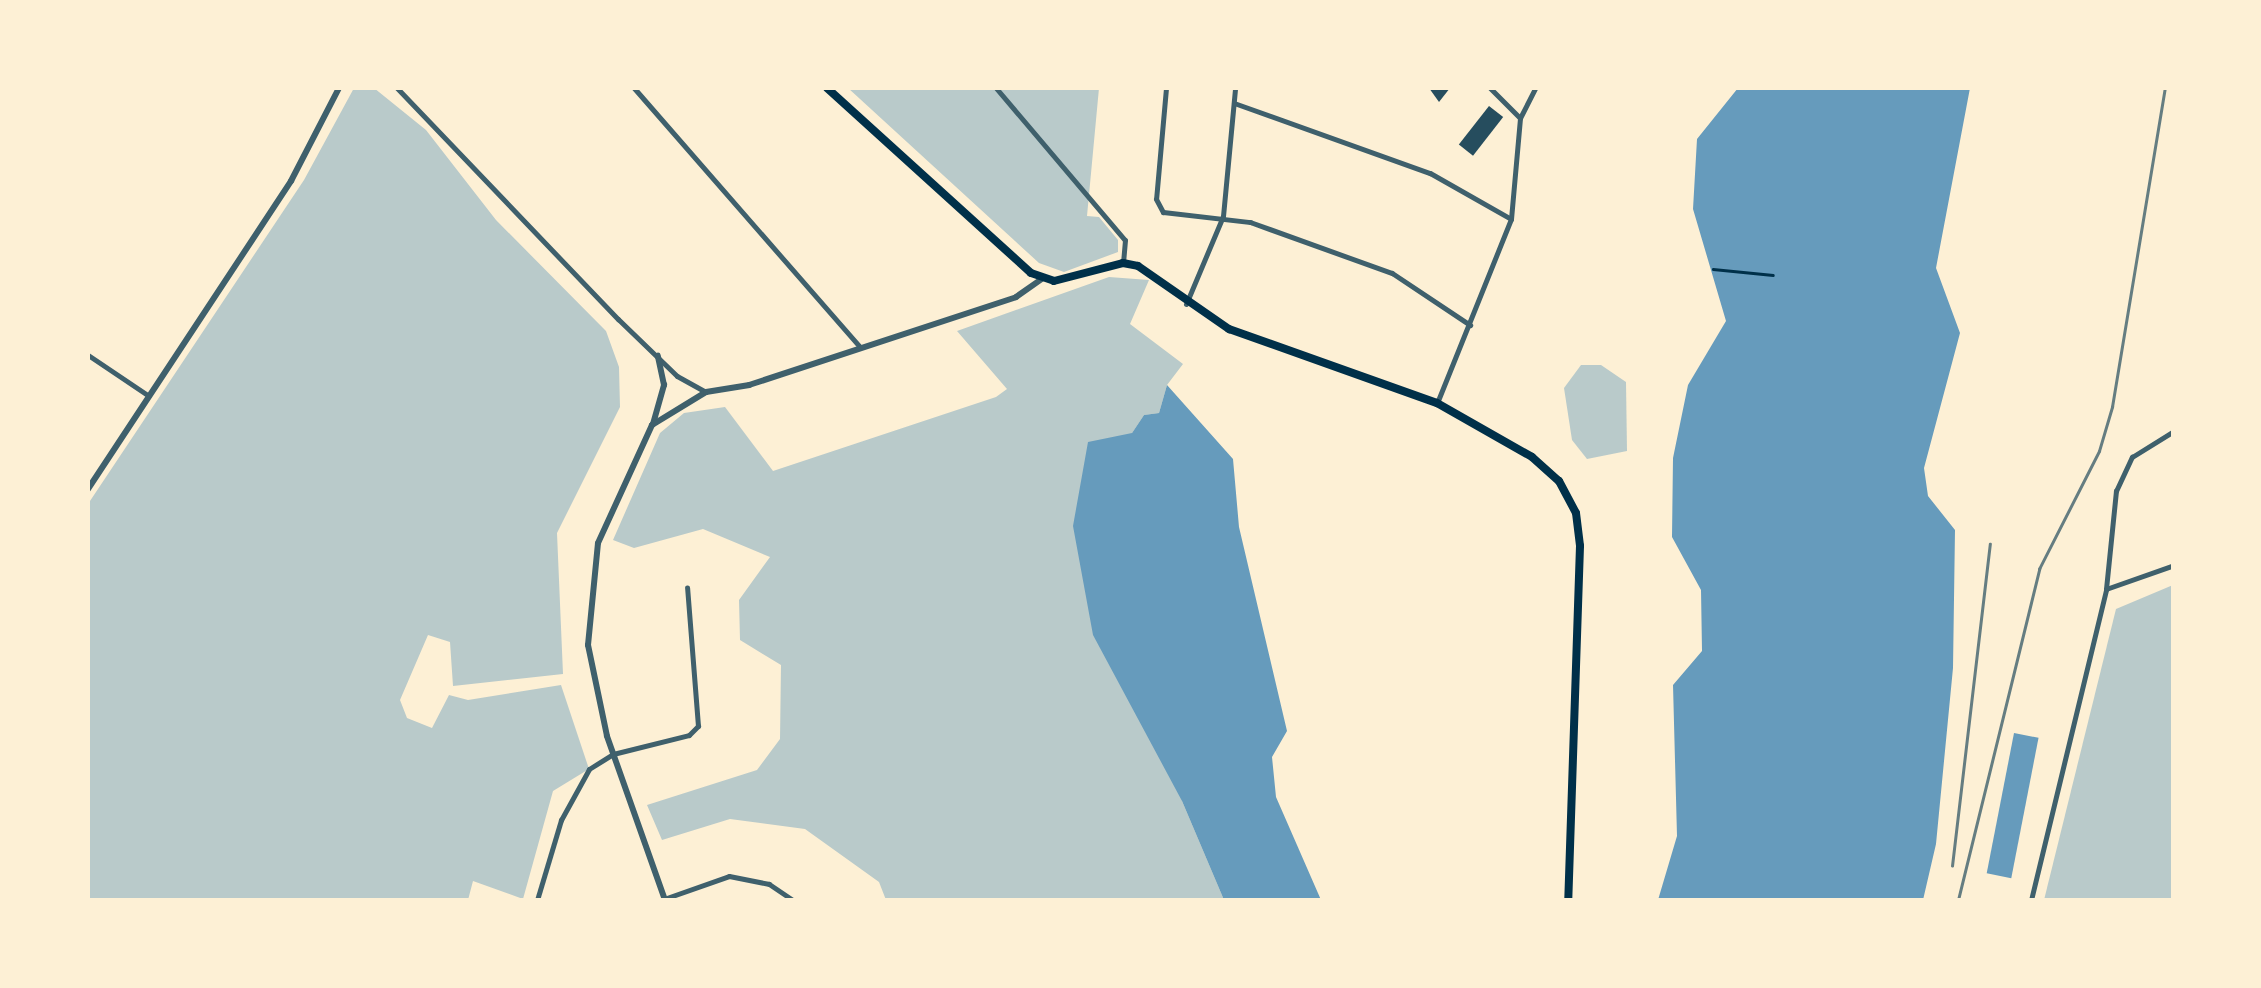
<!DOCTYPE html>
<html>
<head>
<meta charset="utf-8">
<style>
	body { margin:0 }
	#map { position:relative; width:2261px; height:988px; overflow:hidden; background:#fdf0d5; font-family:Mulish,sans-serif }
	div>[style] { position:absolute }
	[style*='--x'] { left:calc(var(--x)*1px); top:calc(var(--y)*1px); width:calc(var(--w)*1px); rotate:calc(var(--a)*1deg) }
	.green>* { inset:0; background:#b9caca }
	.water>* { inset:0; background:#669bbc; transform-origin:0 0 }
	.building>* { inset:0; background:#264d5e; transform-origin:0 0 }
	.path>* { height:2.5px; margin:-1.25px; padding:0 1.25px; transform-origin:1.25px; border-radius:1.25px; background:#003049 }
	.minor>* { height:5px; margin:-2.5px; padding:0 2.5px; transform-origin:2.5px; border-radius:2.5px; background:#3f606c }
	.tertiary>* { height:6px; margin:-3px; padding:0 3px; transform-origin:3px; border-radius:3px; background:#3f606c }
	.secondary>* { height:8px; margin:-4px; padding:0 4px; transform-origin:4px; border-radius:4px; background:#003049 }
	.rail>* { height:2.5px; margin:-1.25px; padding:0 1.25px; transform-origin:1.25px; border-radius:1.25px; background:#657d81 }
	span { translate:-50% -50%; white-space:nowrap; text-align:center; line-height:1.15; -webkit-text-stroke:10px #fdf0d5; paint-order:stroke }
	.frame { position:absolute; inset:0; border:90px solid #fdf0d5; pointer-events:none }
</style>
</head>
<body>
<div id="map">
	<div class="green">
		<i style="clip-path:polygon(354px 88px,374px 88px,426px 130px,496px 220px,606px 331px,619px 367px,620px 407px,557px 533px,563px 674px,453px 686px,450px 642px,428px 635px,400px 700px,407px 718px,432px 728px,449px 695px,468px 700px,561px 685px,589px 769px,553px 791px,523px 899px,473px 881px,468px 900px,88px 900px,88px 504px,304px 180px)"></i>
		<i style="clip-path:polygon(848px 88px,1099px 88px,1087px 216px,1099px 217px,1118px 240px,1118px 252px,1064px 272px,1039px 263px)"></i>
		<i style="clip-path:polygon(1109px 277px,1149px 280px,1130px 324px,1183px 364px,1167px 385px,1159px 413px,1144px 415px,1132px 433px,1182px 801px,1224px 900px,886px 900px,879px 882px,805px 829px,730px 819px,662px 840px,647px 805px,757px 770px,780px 739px,781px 665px,740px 640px,739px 600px,770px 557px,703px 529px,634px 548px,613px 540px,660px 433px,684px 413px,725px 407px,773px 471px,996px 397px,1007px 389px,957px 331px)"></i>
		<i style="clip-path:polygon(1581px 365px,1601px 365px,1626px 382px,1627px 451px,1587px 459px,1572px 440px,1564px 388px)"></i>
		<i style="clip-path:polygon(2173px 585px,2173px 900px,2044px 900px,2116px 609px)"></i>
	</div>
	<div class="water">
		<i style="clip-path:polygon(1738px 88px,1970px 88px,1936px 268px,1960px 333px,1924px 468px,1928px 496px,1955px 530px,1953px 668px,1936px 844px,1923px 900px,1658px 900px,1677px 836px,1673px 685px,1702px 651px,1701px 590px,1672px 537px,1673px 458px,1688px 385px,1726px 321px,1693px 209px,1697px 139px)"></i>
		<i style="clip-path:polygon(1167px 385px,1233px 459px,1239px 527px,1287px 731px,1272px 757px,1276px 797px,1321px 900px,1224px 900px,1182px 801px,1093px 635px,1073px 526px,1088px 442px,1132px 433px,1144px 415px,1159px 413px)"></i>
		<i style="left:2014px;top:733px;width:25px;height:143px;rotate:11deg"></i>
	</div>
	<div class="building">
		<i style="clip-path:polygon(1429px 88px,1450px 88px,1439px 102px)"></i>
		<i style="left:1489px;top:106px;width:18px;height:49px;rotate:38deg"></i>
	</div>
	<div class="path">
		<i style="--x:1713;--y:269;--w:60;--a:5.7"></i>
	</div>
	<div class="minor">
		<i style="--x:397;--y:88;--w:320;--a:46.3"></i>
		<i style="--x:618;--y:319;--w:82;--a:44"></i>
		<i style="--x:677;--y:376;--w:33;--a:29"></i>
		<i style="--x:634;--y:88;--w:342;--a:48.9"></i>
		<i style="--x:996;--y:88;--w:199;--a:49.7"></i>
		<i style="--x:1125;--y:240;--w:23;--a:95"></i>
		<i style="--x:1166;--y:88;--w:111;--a:95.1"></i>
		<i style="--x:1156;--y:199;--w:15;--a:62"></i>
		<i style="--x:1163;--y:212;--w:88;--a:6.6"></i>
		<i style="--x:1250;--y:222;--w:151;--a:19.8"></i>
		<i style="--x:1392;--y:273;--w:94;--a:33.7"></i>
		<i style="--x:1490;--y:88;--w:41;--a:45"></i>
		<i style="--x:1234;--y:103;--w:208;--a:19.7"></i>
		<i style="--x:1430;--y:173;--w:93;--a:29.6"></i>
		<i style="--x:1186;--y:304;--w:95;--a:-67.2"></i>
		<i style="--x:1223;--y:216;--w:129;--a:-84.6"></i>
		<i style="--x:88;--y:355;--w:73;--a:33.9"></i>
		<i style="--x:1437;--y:403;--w:198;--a:-68.1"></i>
		<i style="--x:1511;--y:219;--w:101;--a:-84.9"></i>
		<i style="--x:1520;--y:118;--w:34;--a:-63"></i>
		<i style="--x:2106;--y:589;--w:72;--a:-19.4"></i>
		<i style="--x:537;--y:900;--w:84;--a:-73.3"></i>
		<i style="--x:561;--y:820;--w:58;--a:-61.2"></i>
		<i style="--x:589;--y:769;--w:28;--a:-32"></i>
		<i style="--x:613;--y:754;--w:78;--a:-14"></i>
		<i style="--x:689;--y:735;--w:13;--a:-45"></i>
		<i style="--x:698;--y:726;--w:139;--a:-94.5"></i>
		<i style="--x:661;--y:900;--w:72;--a:-19.4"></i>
		<i style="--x:729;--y:876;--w:41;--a:11.3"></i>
		<i style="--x:769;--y:884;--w:29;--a:34"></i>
		<i style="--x:2031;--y:900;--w:320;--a:-76.4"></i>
		<i style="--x:2106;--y:589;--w:99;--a:-84.2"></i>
		<i style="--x:2116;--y:491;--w:38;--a:-65"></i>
		<i style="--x:2132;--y:457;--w:49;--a:-31.8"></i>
	</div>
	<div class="tertiary">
		<i style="--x:653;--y:424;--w:41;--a:-74.2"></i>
		<i style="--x:664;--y:385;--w:30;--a:-102"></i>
		<i style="--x:88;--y:489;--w:369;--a:-56.6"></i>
		<i style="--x:291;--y:181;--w:105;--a:-62.7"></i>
		<i style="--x:665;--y:900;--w:174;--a:-109.5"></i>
		<i style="--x:607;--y:736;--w:93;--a:-101.8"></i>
		<i style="--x:588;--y:645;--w:102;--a:-84.4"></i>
		<i style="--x:598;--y:543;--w:130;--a:-65.4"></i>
		<i style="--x:652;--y:425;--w:63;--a:-31.4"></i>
		<i style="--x:706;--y:392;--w:44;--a:-9.2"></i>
		<i style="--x:749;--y:385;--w:281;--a:-18.2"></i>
		<i style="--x:1016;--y:297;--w:32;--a:-35"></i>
	</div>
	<div class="secondary">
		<i style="--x:827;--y:88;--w:275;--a:42.2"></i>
		<i style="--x:1031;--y:273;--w:24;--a:19"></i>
		<i style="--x:1054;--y:281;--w:71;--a:-14.6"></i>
		<i style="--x:1123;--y:263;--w:15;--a:11"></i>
		<i style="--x:1138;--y:266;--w:111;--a:34.7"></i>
		<i style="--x:1229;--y:329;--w:221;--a:19.6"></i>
		<i style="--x:1437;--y:403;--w:109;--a:29.6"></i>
		<i style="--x:1532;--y:457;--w:36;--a:42"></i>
		<i style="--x:1559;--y:481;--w:36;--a:62"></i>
		<i style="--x:1576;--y:513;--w:33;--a:83"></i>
		<i style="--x:1580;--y:546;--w:354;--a:91.9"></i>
	</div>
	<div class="rail">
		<i style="--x:1952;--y:866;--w:324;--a:-83.3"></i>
		<i style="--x:1958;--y:900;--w:341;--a:-76.2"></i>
		<i style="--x:2039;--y:569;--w:132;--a:-63"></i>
		<i style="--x:2099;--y:451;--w:46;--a:-73.5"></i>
		<i style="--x:2112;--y:407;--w:323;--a:-80.6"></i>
	</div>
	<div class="frame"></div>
</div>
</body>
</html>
